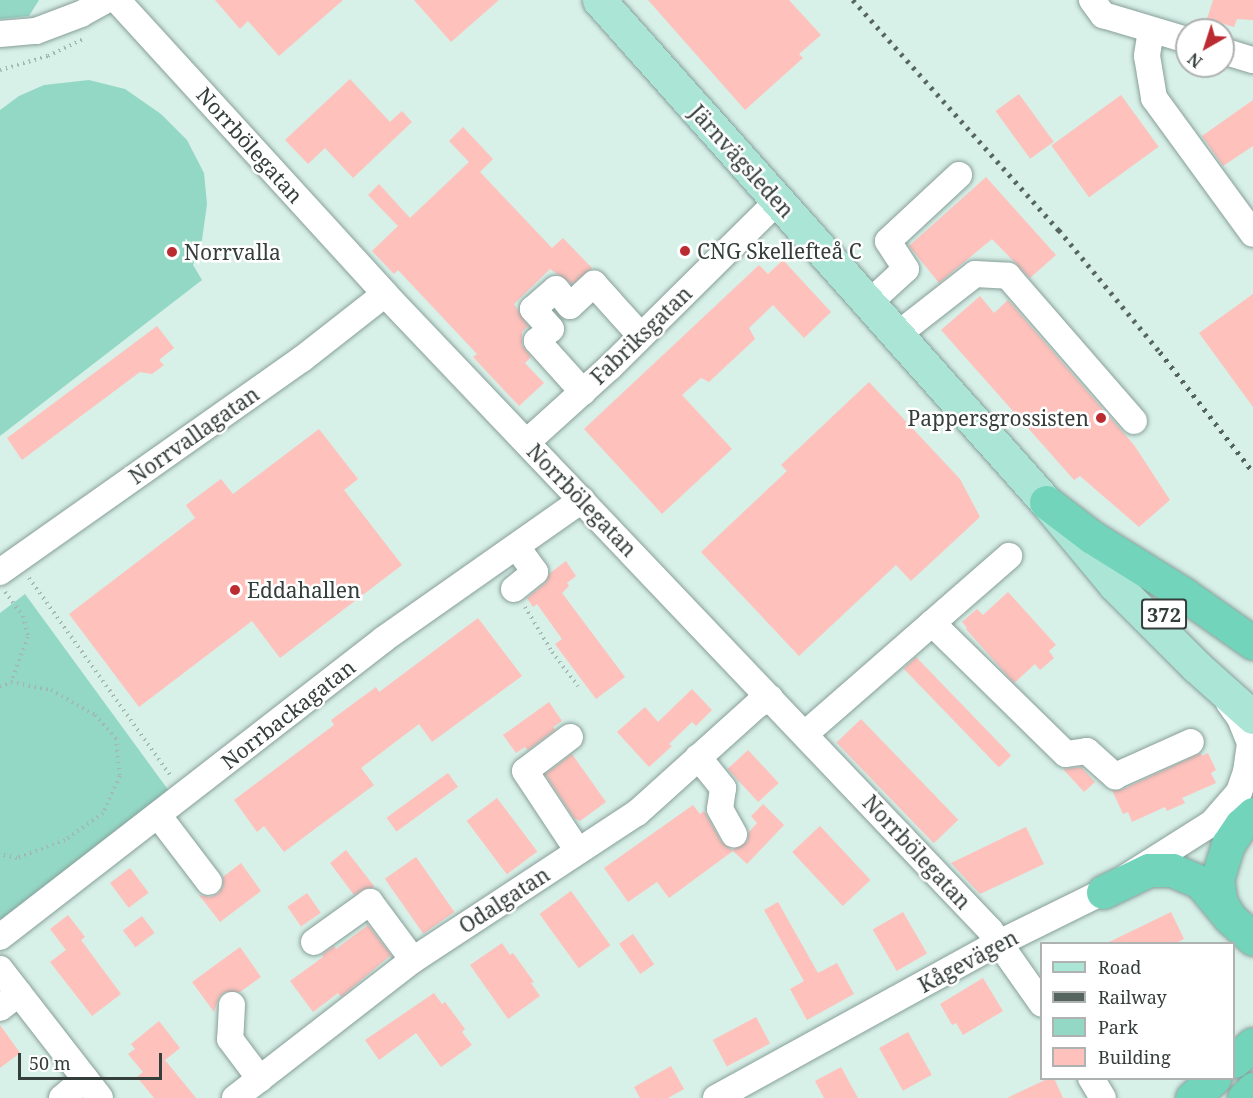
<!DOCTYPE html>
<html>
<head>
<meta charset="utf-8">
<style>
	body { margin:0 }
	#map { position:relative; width:1253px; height:1098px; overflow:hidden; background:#d7f0e8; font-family:"Noto Serif",serif }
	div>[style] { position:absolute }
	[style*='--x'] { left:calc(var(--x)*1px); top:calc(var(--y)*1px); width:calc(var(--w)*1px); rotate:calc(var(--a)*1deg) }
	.green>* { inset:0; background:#93d8c5 }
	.building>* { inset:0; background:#fec1bc; transform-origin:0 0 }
	.path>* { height:4px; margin-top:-2px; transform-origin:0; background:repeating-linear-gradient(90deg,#a3b7b1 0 1.5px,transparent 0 6px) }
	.roads { filter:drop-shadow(0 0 2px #889f99) drop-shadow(0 0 2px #889f99) }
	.minor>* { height:26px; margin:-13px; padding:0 13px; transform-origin:13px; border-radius:13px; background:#fff }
	.major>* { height:33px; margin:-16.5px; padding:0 16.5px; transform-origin:16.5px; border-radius:16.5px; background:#aae5d6 }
	.highway>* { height:33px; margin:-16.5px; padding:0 16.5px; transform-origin:16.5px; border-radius:16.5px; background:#71d4bb }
	.rail>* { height:4.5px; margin-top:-2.25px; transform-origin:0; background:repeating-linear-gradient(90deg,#566460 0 3px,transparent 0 9px) }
	.dots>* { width:16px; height:16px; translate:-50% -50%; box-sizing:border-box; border:3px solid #fff; border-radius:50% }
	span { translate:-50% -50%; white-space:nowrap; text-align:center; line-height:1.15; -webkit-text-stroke:5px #fff; paint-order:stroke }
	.shield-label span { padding:2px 4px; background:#fff; border:2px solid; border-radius:4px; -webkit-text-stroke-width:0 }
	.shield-label { font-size:20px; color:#343e3b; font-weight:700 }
	.street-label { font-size:21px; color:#343e3b }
	.poi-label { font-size:21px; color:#343e3b }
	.left { translate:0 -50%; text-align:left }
	.right { translate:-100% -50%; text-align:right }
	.legend { position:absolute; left:1040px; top:942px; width:195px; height:138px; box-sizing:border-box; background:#fff; border:2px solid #aeb2b1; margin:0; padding:8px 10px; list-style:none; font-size:18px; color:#343e3b }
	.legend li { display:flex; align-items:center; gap:12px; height:30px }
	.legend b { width:30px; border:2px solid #aeb2b1 }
	.north { position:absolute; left:1175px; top:18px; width:60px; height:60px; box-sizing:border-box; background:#fff; border:2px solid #aeb2b1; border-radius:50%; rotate:219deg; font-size:16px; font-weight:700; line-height:24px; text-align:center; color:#343e3b }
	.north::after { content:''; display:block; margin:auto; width:21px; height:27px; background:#bb2b32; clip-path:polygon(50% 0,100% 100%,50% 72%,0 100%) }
	.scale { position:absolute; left:18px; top:1053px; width:144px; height:27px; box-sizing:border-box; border:3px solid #343e3b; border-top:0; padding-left:8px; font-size:18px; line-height:21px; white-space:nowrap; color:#343e3b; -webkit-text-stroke:4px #fff; paint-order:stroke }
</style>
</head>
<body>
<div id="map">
	<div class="green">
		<i style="clip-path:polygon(0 0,39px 0,29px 16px,0 19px)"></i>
		<i style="clip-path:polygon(89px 80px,125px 89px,161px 114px,187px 140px,204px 173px,207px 204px,202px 240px,193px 265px,202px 280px,0 436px,0 110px,19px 96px,44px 85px)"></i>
		<i style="clip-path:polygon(25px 594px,169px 791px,0 920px,0 613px)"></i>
	</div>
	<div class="building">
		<i style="clip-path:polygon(215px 0,343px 0,279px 56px,248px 21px,240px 29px)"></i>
		<i style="clip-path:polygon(414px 0,499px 0,451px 42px)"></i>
		<i style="clip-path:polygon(648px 0,789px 0,821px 35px,799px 54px,803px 58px,745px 110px)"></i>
		<i style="clip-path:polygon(1213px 0,1253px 0,1253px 20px,1237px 19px,1234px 27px,1207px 19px)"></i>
		<i style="clip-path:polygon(350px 79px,390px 122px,402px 111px,412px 122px,353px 178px,325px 148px,308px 164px,285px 140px)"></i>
		<i style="left:1019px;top:94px;width:59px;height:29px;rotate:54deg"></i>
		<i style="left:1121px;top:95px;width:64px;height:86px;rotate:54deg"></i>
		<i style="clip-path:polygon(1253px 100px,1253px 146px,1223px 166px,1202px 136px)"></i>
		<i style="clip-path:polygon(463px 127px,493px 159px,480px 172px,552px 248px,563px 238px,592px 268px,572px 284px,550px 269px,514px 304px,528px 326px,522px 332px,522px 345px,531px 357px,525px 363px,544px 383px,519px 406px,473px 357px,477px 354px,398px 270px,394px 274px,372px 251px,398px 226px,368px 195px,379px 184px,410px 218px,469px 162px,449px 141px)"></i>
		<i style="clip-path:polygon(986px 177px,1056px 255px,1030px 278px,992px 239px,939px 283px,909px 246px)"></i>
		<i style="clip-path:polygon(783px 260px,831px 312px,804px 338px,773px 305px,749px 328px,755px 339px,709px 382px,701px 378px,682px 395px,732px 449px,662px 514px,584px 429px,759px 265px,768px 274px)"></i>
		<i style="clip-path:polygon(1253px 294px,1253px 407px,1199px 333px)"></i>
		<i style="clip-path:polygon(980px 296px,994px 313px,1008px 300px,1134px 445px,1170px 500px,1139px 527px,1080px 476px,1074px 480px,941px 330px)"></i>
		<i style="clip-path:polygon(157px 326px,174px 348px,159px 360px,164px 365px,152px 374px,140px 372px,22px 460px,7px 438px)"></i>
		<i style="clip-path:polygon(869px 382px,960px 479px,980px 517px,911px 581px,896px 565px,799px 656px,701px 552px,787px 471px,781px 465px)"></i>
		<i style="clip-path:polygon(319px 429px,358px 479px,344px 490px,402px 565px,280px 658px,252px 621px,139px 707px,69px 614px,195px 518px,186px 505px,221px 479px,233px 494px)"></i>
		<i style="clip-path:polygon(566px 561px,576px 576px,567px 583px,569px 586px,562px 593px,625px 677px,596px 699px,555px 644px,562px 639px,537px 604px,533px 607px,527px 598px,545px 583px,550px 573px)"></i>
		<i style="clip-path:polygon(1008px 592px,1056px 645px,1049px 651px,1054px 658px,1040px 670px,1035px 664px,1014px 683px,966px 629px,967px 628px,962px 622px,977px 609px,983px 615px)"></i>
		<i style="clip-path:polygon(478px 618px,522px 676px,432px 742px,419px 724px,361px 768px,374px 785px,284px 852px,264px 826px,257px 832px,234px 800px,334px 725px,331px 720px,376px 687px,379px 692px)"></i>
		<i style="left:916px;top:657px;width:137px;height:17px;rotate:46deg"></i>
		<i style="clip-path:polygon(692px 689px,712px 710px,696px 726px,692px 722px,669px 744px,672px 746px,649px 767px,617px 732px,645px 707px,658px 722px)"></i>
		<i style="clip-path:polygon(549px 702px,562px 721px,553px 727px,555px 730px,528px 750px,525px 747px,516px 753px,503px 735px)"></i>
		<i style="left:861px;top:719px;width:140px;height:34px;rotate:46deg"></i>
		<i style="left:748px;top:750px;width:45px;height:28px;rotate:47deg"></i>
		<i style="clip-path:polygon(1201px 753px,1202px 756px,1208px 753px,1216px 770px,1211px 773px,1216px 783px,1182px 798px,1185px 803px,1167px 811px,1165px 807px,1132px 822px,1128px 812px,1123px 814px,1112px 790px,1121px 790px)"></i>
		<i style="clip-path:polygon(572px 754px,606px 802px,580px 821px,574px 818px,545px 774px)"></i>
		<i style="clip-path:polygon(1081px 767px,1095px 782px,1084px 792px,1063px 769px)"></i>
		<i style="left:448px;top:773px;width:17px;height:76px;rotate:54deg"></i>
		<i style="left:497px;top:798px;width:67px;height:38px;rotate:53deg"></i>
		<i style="clip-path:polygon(763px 804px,784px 825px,747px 864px,732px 850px,747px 842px,749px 832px,757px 823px,751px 816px)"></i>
		<i style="clip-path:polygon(693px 805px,700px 814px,704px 811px,721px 841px,733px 851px,669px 898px,657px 882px,628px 902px,604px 868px)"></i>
		<i style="left:820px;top:826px;width:74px;height:38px;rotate:47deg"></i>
		<i style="clip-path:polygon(1026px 827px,1044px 864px,980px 894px,951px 863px)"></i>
		<i style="clip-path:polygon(346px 850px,374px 886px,373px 888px,362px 890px,354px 895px,330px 863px)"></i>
		<i style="left:416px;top:857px;width:67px;height:38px;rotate:55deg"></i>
		<i style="clip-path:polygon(241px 863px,261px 891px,220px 922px,199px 895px,210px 897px,218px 894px,223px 887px,223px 877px)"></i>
		<i style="left:130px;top:868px;width:31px;height:25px;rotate:53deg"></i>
		<i style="left:571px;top:891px;width:67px;height:39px;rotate:54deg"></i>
		<i style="left:307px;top:893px;width:24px;height:24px;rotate:55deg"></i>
		<i style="clip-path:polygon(778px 902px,818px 973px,837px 963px,854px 994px,807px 1020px,790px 989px,804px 981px,764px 910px)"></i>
		<i style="left:903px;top:912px;width:48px;height:35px;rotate:60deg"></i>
		<i style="clip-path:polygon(1171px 912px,1184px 939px,1174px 944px,1105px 944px)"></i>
		<i style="clip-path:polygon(68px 915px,85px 937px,81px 940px,121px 994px,92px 1016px,50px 962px,66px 950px,50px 929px)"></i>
		<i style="left:142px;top:916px;width:21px;height:24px;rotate:53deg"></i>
		<i style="clip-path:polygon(368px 925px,391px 955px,341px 997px,338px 993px,313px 1012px,290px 981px,323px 957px,322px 955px,334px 946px,336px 949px)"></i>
		<i style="left:633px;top:934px;width:37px;height:17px;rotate:55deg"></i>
		<i style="clip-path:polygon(502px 943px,510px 955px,513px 953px,534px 982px,531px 983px,540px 996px,508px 1019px,470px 965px)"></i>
		<i style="clip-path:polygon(240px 947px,261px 977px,240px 992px,225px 992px,219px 997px,214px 1012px,192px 982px)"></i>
		<i style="clip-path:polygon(983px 978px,1003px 1011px,963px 1035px,956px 1023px,952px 1025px,940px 1004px)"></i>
		<i style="clip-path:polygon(434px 993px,442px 1004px,445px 1002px,465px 1029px,462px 1032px,472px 1045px,441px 1067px,416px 1033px,379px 1060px,365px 1040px)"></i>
		<i style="left:756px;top:1017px;width:30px;height:49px;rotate:62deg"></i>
		<i style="clip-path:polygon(159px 1021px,180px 1048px,165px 1060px,196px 1098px,154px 1098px,137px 1077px,143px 1072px,128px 1054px,135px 1049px,131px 1044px)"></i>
		<i style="clip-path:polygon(0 1025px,20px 1053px,0 1068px)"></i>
		<i style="left:908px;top:1032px;width:49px;height:33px;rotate:61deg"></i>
		<i style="clip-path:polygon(671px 1066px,684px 1089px,668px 1098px,640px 1098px,634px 1087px)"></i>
		<i style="clip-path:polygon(841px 1067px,858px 1098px,824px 1098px,815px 1081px)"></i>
		<i style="clip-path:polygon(1049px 1078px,1054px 1078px,1063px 1098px,1007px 1098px)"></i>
	</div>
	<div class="path">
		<i style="--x:0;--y:70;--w:50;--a:-16.3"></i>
		<i style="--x:48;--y:56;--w:41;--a:-25.9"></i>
		<i style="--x:29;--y:578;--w:244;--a:54.4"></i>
		<i style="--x:5;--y:592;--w:30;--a:53"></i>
		<i style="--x:23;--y:616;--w:22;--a:77"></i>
		<i style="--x:28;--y:637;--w:48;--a:110.7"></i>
		<i style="--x:525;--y:607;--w:52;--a:59"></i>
		<i style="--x:552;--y:652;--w:43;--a:52.6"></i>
		<i style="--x:0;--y:687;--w:12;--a:-24"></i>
		<i style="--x:11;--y:682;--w:41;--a:11.3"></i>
		<i style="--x:51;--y:690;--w:51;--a:29.6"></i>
		<i style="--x:95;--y:715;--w:31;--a:48"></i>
		<i style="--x:116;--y:738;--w:38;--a:84"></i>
		<i style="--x:120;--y:776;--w:41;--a:114.7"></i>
		<i style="--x:103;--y:813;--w:47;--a:144.6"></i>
		<i style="--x:65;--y:840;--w:51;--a:159.4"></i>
		<i style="--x:17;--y:858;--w:17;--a:-167"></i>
	</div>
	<div class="roads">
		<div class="minor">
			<i style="--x:117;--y:0;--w:398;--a:47.6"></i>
			<i style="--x:385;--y:294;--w:878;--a:46.43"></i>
			<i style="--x:990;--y:930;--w:90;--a:54.9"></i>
			<i style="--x:1092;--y:0;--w:19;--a:54"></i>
			<i style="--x:1103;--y:15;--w:88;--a:16.6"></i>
			<i style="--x:1151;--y:30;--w:26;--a:99"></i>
			<i style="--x:1147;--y:56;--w:43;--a:80.5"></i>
			<i style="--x:1154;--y:98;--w:168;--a:53.9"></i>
			<i style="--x:0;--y:34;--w:36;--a:-5"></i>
			<i style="--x:36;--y:31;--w:48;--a:-20.7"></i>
			<i style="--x:81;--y:14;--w:29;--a:-29"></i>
			<i style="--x:1223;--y:51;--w:31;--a:17"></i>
			<i style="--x:869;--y:303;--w:50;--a:-42.6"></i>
			<i style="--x:906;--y:269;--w:33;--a:-123"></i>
			<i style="--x:888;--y:241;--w:97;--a:-42.9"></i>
			<i style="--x:897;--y:335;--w:99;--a:-38"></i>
			<i style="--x:975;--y:274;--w:33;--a:3"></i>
			<i style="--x:1008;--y:276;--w:192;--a:49"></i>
			<i style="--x:583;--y:392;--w:69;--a:-132"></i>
			<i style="--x:537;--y:341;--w:18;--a:-41"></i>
			<i style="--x:551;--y:329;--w:27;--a:-132"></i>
			<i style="--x:533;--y:309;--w:30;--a:-41"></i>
			<i style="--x:556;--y:289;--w:22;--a:51"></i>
			<i style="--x:570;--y:306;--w:33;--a:-43"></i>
			<i style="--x:594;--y:284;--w:70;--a:47.9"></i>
			<i style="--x:527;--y:442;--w:112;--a:-42.1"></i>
			<i style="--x:610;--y:367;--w:236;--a:-44.7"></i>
			<i style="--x:0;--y:572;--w:370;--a:-35.2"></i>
			<i style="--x:302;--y:359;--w:105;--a:-38.1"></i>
			<i style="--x:514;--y:589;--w:27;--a:-39"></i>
			<i style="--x:535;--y:572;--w:31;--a:-126"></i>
			<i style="--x:932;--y:623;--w:187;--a:44.4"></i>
			<i style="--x:1066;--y:754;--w:21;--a:-8"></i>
			<i style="--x:1087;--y:751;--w:38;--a:42"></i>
			<i style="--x:1115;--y:776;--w:83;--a:-24.1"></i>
			<i style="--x:805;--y:734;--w:271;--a:-41.1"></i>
			<i style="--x:570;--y:737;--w:56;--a:142.9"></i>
			<i style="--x:525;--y:771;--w:96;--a:56.5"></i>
			<i style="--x:698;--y:757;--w:40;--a:51"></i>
			<i style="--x:723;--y:788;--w:21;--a:98"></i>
			<i style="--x:720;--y:809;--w:29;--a:61"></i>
			<i style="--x:158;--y:815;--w:84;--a:52.7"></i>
			<i style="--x:0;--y:937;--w:486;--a:-37.8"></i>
			<i style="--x:384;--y:639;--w:242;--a:-35.1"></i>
			<i style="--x:314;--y:942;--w:69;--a:-35.5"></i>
			<i style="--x:370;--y:902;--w:72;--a:53.4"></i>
			<i style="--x:0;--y:969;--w:163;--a:52.2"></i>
			<i style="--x:232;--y:1005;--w:34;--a:93"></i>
			<i style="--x:230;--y:1039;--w:50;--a:53.1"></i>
			<i style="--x:0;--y:1008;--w:24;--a:-38"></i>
			<i style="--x:1091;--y:1078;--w:23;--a:59"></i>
			<i style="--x:62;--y:1098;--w:30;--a:-40"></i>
			<i style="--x:235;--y:1098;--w:225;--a:-37.8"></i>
			<i style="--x:413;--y:960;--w:268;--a:-33.3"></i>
			<i style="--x:637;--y:813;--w:161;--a:-42"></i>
			<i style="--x:757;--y:705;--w:15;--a:-28"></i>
			<i style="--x:716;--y:1098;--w:311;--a:-28.8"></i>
			<i style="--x:989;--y:948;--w:127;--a:-26.2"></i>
			<i style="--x:1103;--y:892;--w:129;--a:-32.3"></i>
			<i style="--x:1212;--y:823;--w:41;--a:-48.9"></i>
			<i style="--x:1239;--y:792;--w:21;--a:-71"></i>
			<i style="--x:1246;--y:772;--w:29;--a:-82"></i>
			<i style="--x:1250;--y:743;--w:27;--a:-112"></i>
			<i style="--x:1240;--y:718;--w:19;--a:-126"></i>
		</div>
		<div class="major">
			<i style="--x:599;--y:0;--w:672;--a:48.32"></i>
			<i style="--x:1046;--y:502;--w:107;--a:50.3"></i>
			<i style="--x:1114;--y:584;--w:117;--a:45"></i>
			<i style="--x:1197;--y:667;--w:75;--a:41.8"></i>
		</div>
		<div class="highway">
			<i style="--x:1046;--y:502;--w:58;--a:37.3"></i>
			<i style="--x:1092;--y:537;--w:110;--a:31.9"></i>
			<i style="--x:1185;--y:595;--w:83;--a:35.2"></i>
			<i style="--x:1253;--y:814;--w:16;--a:137"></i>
			<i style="--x:1241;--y:825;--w:23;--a:124"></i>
			<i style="--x:1228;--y:844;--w:37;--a:107"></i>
			<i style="--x:1217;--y:879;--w:24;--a:81"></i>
			<i style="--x:1221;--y:903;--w:17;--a:59"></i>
			<i style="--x:1230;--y:918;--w:31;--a:42"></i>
			<i style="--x:1103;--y:892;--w:51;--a:-25.6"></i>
			<i style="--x:1149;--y:870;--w:23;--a:0"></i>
			<i style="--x:1172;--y:870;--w:30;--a:23"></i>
			<i style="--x:1200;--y:882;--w:47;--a:50.2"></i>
			<i style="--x:1234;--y:1061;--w:25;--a:-42"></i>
			<i style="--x:1192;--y:1098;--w:30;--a:-42"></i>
			<i style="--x:1244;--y:1098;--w:13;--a:-45"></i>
		</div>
	</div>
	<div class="rail">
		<i style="--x:853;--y:0;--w:309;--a:48.2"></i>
		<i style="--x:1059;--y:230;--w:158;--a:50.4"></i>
		<i style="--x:1160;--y:352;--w:152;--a:52.2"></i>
	</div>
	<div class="dots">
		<i style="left:685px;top:251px;background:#bb2b32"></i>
		<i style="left:172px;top:252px;background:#bb2b32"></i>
		<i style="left:1101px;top:418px;background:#bb2b32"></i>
		<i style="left:235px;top:590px;background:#bb2b32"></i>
	</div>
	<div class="shield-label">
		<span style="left:1164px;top:614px">372</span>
	</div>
	<div class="street-label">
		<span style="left:250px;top:145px;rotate:48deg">Norrbölegatan</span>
		<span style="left:742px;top:161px;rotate:48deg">Järnvägsleden</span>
		<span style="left:641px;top:335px;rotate:-44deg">Fabriksgatan</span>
		<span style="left:194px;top:435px;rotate:-35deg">Norrvallagatan</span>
		<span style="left:582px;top:500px;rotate:46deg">Norrbölegatan</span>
		<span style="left:288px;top:714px;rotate:-38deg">Norrbackagatan</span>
		<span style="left:917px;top:852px;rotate:47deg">Norrbölegatan</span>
		<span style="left:504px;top:900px;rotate:-33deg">Odalgatan</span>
		<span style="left:968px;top:961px;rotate:-28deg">Kågevägen</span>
	</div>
	<div class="poi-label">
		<span class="left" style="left:697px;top:251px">CNG Skellefteå C</span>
		<span class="left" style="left:184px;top:252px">Norrvalla</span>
		<span class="right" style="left:1089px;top:418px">Pappersgrossisten</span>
		<span class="left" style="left:247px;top:590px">Eddahallen</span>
	</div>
	<ul class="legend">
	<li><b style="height:8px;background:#aae5d6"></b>Road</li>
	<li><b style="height:8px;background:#566460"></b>Railway</li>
	<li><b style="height:16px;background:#93d8c5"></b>Park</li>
	<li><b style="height:16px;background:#fec1bc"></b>Building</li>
	</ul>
	<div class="north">N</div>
	<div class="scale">50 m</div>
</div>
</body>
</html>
